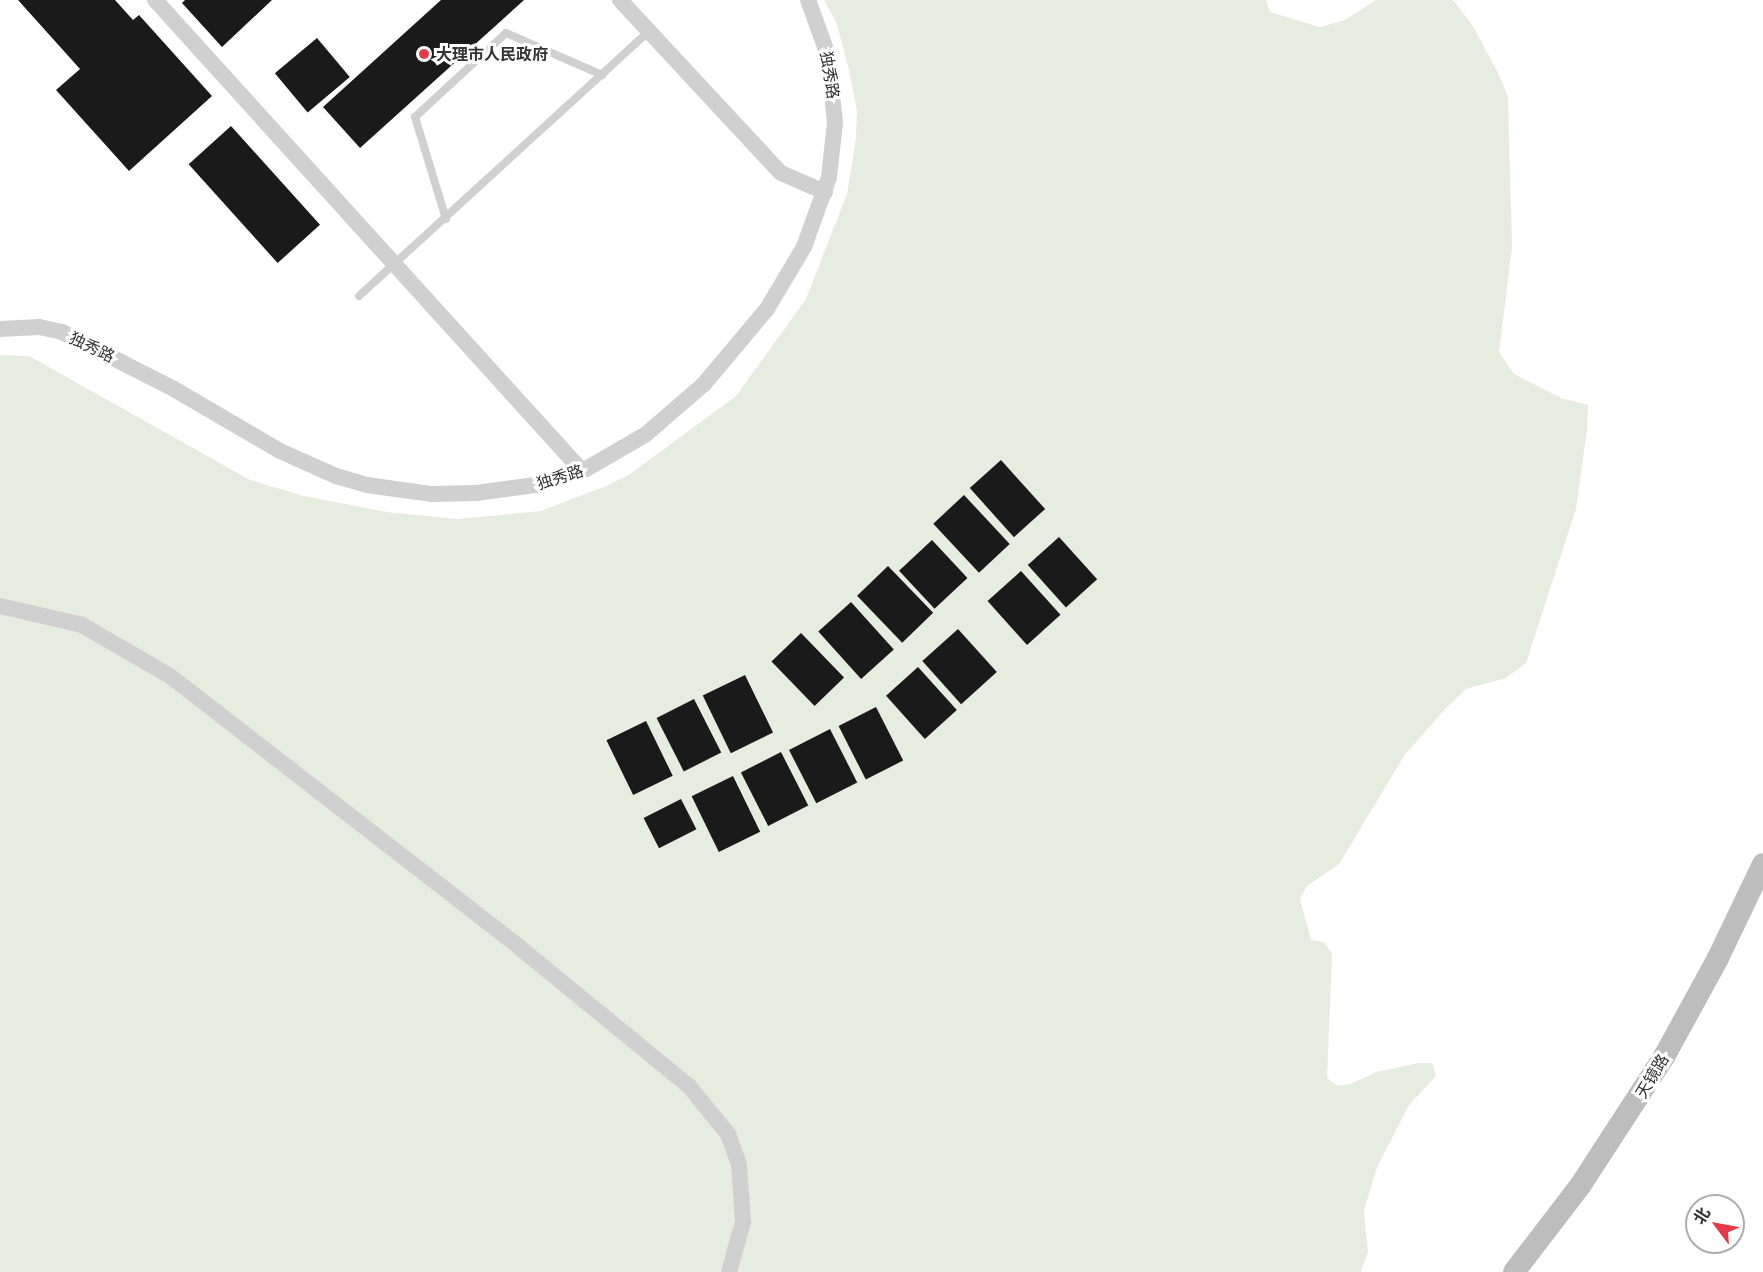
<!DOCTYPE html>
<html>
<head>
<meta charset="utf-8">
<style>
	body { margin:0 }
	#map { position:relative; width:1763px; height:1272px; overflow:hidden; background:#fff; font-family:"Asap Condensed","Noto Sans SC",sans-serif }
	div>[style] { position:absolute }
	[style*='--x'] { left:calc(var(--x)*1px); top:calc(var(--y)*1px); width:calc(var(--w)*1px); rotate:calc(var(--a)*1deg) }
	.green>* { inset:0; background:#e6ecdf }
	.building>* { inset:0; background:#1a1a1a; transform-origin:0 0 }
	.lane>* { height:8px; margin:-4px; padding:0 4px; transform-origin:4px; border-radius:4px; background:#d0d0d0 }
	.street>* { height:16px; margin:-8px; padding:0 8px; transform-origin:8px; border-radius:8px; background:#d0d0d0 }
	.secondary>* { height:22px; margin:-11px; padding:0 11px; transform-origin:11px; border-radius:11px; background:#bdbdbd }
	.dots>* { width:16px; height:16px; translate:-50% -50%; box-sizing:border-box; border:3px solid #fff; border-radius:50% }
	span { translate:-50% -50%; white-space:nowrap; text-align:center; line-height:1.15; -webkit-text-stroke:6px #fff; paint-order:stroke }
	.poi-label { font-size:16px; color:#333; font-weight:700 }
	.left { translate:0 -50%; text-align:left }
	.street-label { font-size:16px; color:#333 }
	.north { position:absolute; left:1685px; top:1194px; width:60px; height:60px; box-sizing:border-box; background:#fff; border:2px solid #adadad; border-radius:50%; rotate:302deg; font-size:16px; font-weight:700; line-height:24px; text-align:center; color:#333 }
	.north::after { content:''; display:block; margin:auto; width:21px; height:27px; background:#e63946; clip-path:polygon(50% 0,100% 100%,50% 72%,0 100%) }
</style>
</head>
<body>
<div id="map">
	<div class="green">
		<i style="clip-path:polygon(824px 0,1266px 0,1270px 12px,1320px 27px,1345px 20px,1376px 0,1453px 0,1473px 26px,1498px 73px,1508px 97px,1512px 248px,1499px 352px,1514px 374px,1561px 398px,1588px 405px,1587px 429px,1576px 509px,1526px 663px,1506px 678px,1466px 689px,1445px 709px,1404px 756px,1339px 864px,1307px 886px,1300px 898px,1311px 940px,1324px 942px,1332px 954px,1327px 1078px,1338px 1086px,1351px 1084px,1376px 1072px,1419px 1063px,1432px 1063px,1436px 1076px,1409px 1105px,1377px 1167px,1364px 1211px,1368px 1252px,1361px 1272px,0 1272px,0 355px,29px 356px,250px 480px,304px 496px,387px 512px,457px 519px,541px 511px,606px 486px,630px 474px,736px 396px,806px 299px,847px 194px,856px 138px,857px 111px,849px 70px,837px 24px)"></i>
	</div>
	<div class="building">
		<i style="clip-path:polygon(18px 0,115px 0,133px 20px,139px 15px,212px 96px,129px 171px,56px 90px,80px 69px)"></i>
		<i style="clip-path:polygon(185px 0,272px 0,222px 47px,182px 3px)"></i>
		<i style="clip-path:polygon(441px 0,524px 0,360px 148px,323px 107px)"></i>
		<i style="left:317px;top:38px;width:51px;height:55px;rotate:50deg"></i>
		<i style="left:231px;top:126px;width:133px;height:57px;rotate:48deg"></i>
		<i style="left:1001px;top:460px;width:66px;height:42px;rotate:48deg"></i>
		<i style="left:964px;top:495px;width:67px;height:42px;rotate:47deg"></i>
		<i style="left:1059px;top:537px;width:57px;height:42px;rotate:48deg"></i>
		<i style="left:932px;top:540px;width:52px;height:45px;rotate:47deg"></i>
		<i style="left:888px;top:566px;width:65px;height:43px;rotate:46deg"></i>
		<i style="left:1021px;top:571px;width:59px;height:45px;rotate:48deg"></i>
		<i style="left:851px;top:602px;width:64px;height:44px;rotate:48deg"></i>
		<i style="left:958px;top:629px;width:58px;height:48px;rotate:48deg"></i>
		<i style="left:801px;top:633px;width:62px;height:41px;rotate:46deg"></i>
		<i style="left:918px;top:667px;width:58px;height:43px;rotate:48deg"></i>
		<i style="left:745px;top:675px;width:64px;height:47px;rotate:64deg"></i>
		<i style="left:694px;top:699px;width:60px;height:42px;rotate:63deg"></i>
		<i style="left:876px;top:707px;width:60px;height:42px;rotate:63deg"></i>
		<i style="left:646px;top:721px;width:61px;height:44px;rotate:64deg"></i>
		<i style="left:830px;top:729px;width:60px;height:46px;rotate:63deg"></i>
		<i style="left:781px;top:752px;width:60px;height:45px;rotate:63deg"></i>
		<i style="left:733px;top:776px;width:62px;height:46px;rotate:64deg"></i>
		<i style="left:681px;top:799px;width:34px;height:42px;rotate:63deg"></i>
	</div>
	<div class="lane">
		<i style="--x:446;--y:219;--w:107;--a:-106.9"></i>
		<i style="--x:415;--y:117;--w:124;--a:-42.7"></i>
		<i style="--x:506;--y:33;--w:105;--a:23.6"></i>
		<i style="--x:359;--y:296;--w:393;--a:-42.4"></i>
	</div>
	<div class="street">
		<i style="--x:155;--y:0;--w:636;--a:47.81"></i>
		<i style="--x:620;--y:0;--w:236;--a:47.1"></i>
		<i style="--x:781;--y:173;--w:48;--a:23.4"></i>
		<i style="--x:0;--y:329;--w:39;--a:-3"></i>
		<i style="--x:39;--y:327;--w:24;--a:12"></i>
		<i style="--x:62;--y:332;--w:126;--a:27"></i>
		<i style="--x:174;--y:389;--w:123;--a:30.3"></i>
		<i style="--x:280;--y:451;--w:61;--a:24.1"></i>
		<i style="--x:336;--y:476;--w:32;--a:16"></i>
		<i style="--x:367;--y:485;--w:66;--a:7.9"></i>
		<i style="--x:432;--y:494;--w:44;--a:-1.3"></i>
		<i style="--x:476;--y:493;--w:60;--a:-7.7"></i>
		<i style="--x:535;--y:485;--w:53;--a:-17.4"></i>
		<i style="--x:586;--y:469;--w:68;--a:-30"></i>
		<i style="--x:645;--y:435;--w:78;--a:-40.8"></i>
		<i style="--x:704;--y:384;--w:98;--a:-50"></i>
		<i style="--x:767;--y:309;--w:72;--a:-59.2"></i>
		<i style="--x:804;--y:247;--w:74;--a:-70.3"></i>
		<i style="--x:829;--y:177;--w:54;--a:-83.7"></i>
		<i style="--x:835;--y:123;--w:68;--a:-95.9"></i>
		<i style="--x:828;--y:55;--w:59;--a:-110"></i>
		<i style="--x:0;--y:606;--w:84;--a:13"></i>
		<i style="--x:82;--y:625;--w:102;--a:30.1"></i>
		<i style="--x:170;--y:676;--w:442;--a:37.8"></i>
		<i style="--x:519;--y:947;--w:220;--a:39.3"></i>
		<i style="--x:689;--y:1086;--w:62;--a:50.9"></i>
		<i style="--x:728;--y:1134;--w:32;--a:70"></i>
		<i style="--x:739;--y:1164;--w:58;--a:86.1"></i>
		<i style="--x:743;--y:1222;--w:52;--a:105.6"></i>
	</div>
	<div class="secondary">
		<i style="--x:1514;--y:1272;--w:108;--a:-52.5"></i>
		<i style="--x:1580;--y:1186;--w:156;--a:-57"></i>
		<i style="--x:1665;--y:1055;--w:111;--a:-61.3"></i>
		<i style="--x:1718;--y:958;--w:104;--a:-64.4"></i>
	</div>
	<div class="dots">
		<i style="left:424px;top:54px;background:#e63946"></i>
	</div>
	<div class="poi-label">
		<span class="left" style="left:436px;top:54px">大理市人民政府</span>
	</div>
	<div class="street-label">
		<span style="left:830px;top:75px;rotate:81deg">独秀路</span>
		<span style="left:92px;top:347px;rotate:26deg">独秀路</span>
		<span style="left:560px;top:477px;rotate:-17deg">独秀路</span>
		<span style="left:1652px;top:1076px;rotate:-59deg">天镜路</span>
	</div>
	<div class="north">北</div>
</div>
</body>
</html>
